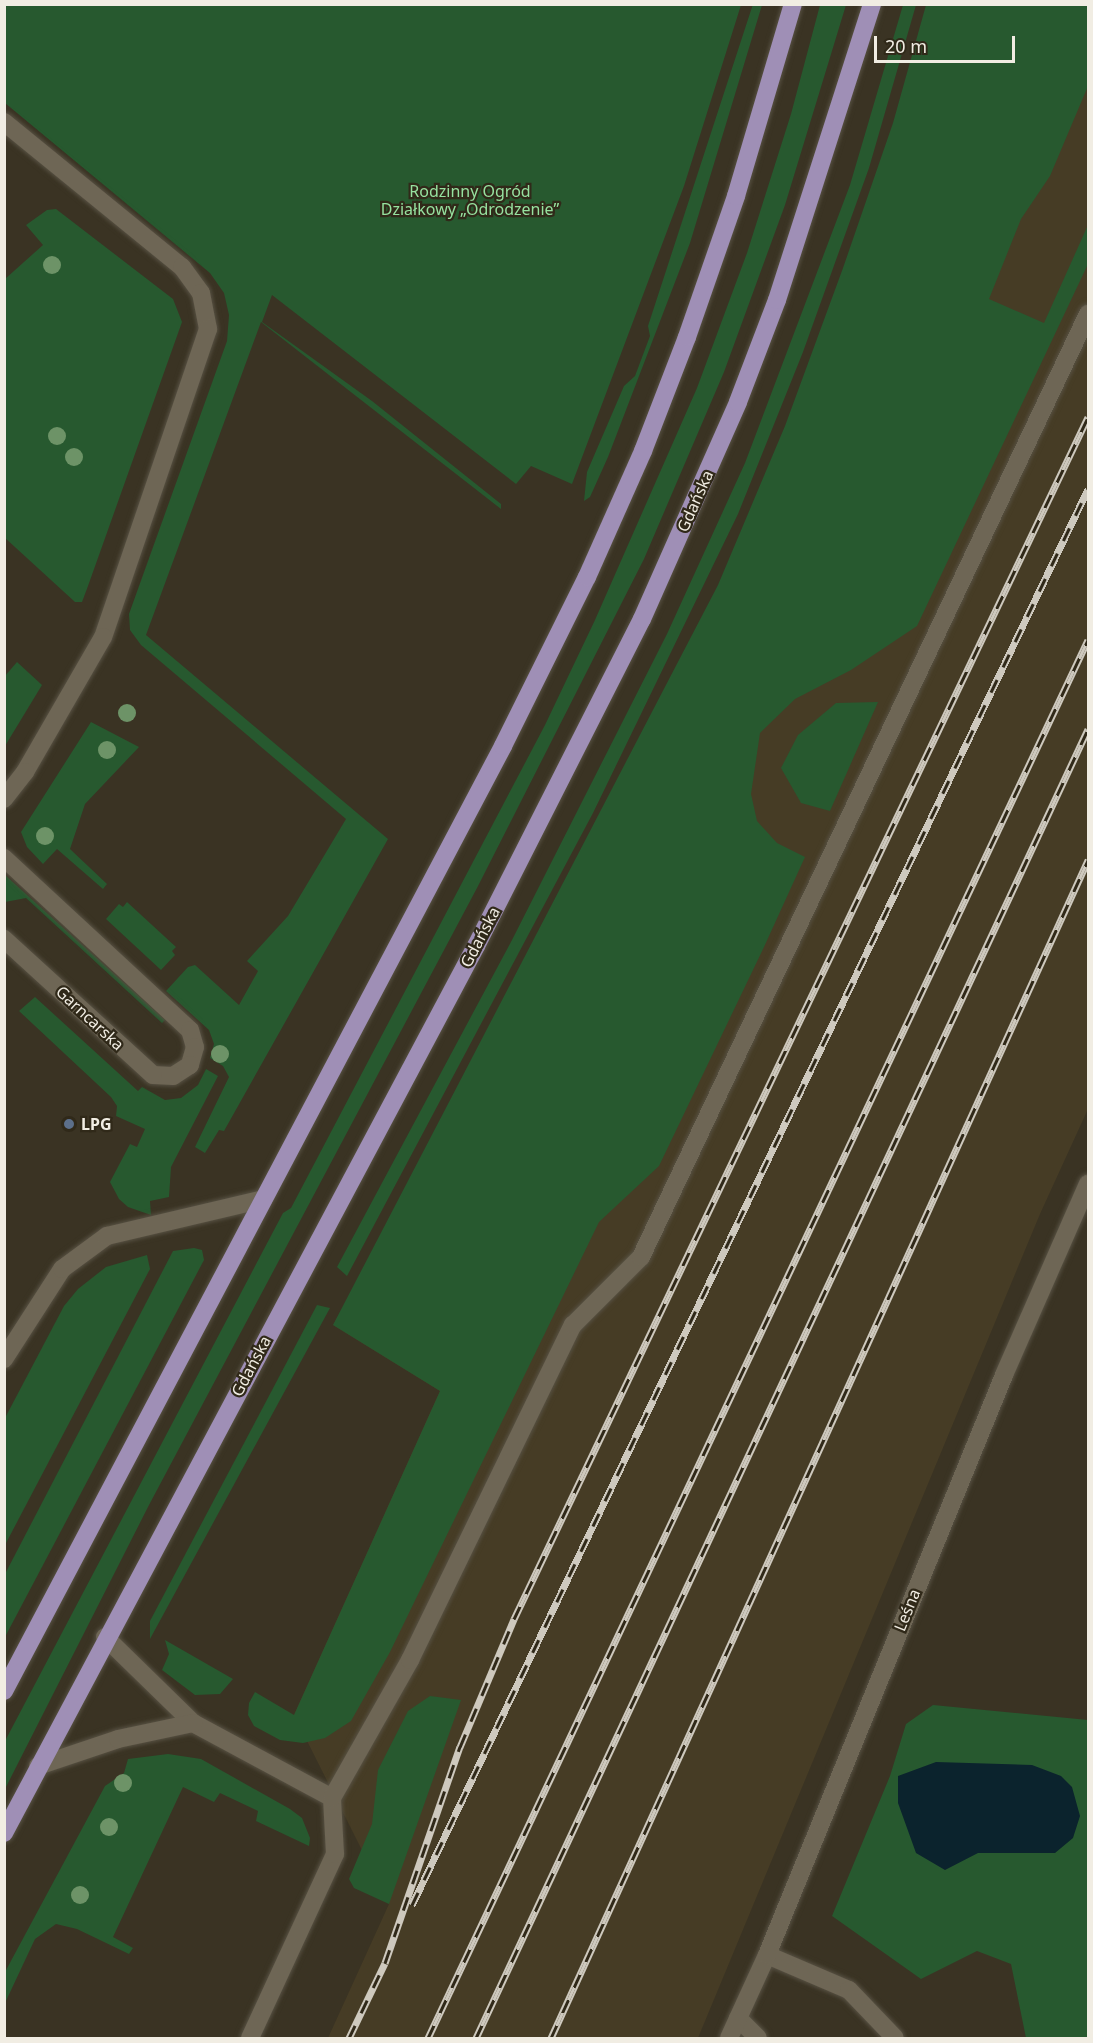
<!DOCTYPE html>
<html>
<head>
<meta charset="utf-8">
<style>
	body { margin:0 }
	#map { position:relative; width:1093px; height:2043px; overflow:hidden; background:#3a3323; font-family:"Noto Sans",sans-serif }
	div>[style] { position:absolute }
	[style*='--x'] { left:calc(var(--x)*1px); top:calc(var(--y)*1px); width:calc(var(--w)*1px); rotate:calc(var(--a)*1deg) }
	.built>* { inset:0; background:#463c25 }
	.green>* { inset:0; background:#27592f }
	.water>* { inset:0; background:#0b232d }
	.roads { filter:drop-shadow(0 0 2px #575143) drop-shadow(0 0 2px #575143) }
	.minor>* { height:18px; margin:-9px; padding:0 9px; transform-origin:9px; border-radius:9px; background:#6e6655 }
	.major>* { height:18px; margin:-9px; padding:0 9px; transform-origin:9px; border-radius:9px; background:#9f8fb6 }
	.rail>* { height:7px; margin-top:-3.5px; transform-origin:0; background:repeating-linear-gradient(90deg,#302919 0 14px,#cec9be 0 28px); box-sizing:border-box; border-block:2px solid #cec9be }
	.trees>* { width:18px; height:18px; margin:-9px; border-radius:50%; background:#6d9367 }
	.dots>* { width:16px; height:16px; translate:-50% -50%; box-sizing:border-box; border:3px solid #302919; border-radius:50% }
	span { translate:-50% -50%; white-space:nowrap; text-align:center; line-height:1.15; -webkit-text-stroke:4.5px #302919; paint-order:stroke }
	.park-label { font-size:16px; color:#96e19f }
	.street-label { font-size:16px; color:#f1ede3 }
	.poi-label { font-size:16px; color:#f1ede3; font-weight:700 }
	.left { translate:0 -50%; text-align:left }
	.frame { position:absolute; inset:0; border:6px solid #f1ede3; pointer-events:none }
	.scale { position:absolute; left:874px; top:36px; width:141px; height:27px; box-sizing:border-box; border:3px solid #f1ede3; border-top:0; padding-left:8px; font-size:18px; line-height:21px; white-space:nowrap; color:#f1ede3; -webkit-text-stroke:4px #302919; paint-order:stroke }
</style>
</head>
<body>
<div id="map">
	<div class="built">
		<i style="clip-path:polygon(1088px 5px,1088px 1109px,1040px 1214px,698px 2038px,328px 2038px,389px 1904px,294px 1715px,440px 1391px,333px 1325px)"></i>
	</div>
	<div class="green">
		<i style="clip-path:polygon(753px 4px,762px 5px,690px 243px,608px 457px,590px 497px,584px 501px,587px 472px,624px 386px,635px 376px,650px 336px,648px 326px)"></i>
		<i style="clip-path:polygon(4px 5px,741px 5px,684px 186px,572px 484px,531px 466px,516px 484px,272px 295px,262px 322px,372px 401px,501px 504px,501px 509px,261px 322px,146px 635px,388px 839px,224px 1131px,219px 1130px,205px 1153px,195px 1147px,229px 1077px,223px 1066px,210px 1058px,214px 1044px,209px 1030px,166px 991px,188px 967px,195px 965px,239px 1005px,258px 971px,247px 961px,288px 916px,346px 819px,141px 645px,130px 630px,129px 614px,227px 341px,229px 315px,224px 293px,210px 273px,5px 103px)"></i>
		<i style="clip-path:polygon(820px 5px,846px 5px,785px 205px,724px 372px,644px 559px,477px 888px,149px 1505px,5px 1789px,5px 1741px,283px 1213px,291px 1208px,545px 725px,595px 620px,697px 388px,747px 253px,791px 114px)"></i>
		<i style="clip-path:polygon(903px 5px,916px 5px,869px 168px,803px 352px,738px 514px,593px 813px,347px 1276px,337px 1267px,512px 940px,667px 634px,745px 463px,850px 185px)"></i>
		<i style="clip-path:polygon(926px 5px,1088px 5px,1088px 86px,1050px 176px,1021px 219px,989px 299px,1044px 323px,1088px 225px,1088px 264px,917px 626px,851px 670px,795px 699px,760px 733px,751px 794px,757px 821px,777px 843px,805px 857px,764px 947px,659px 1166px,599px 1222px,390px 1652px,351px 1721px,325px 1738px,303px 1743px,280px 1740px,254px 1726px,248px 1715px,249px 1703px,255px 1692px,294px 1715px,440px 1391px,333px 1325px,718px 585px,785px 426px,843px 268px,893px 123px)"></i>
		<i style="clip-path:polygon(56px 209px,173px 299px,182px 322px,88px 586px,82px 602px,75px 602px,4px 537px,5px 279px,43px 245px,26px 225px,47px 210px)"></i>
		<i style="clip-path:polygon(17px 662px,42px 685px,5px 746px,5px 676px)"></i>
		<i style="clip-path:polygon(878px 702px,830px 811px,801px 803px,781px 768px,798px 735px,836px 703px)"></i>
		<i style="clip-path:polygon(91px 722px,139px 747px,85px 804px,70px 849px,107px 884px,103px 889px,57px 849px,43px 864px,27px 847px,21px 832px)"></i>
		<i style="clip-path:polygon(4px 874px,165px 1020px,162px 1023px,26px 898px,5px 902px)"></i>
		<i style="clip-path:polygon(127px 902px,176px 947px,172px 951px,175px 955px,161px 970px,106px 919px,119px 904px,123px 907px)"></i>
		<i style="clip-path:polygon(35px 997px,138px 1091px,142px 1087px,165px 1100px,181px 1098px,198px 1085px,206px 1069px,218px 1076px,171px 1167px,169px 1197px,150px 1201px,151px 1215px,128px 1207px,119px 1199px,110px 1182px,130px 1144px,137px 1147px,145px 1129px,116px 1116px,117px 1106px,111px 1097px,19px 1011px)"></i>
		<i style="clip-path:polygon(194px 1248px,202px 1250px,204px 1260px,5px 1637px,5px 1574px,173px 1251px)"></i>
		<i style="clip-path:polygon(147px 1255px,150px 1269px,5px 1545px,5px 1418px,64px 1306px,78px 1289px,106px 1267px)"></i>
		<i style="clip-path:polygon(317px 1305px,330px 1308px,150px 1639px,150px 1621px)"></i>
		<i style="clip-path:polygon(165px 1640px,233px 1679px,220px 1694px,195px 1695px,162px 1670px,169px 1654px)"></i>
		<i style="clip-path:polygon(430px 1696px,461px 1700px,389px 1904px,354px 1888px,349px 1879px,372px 1824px,378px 1770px,408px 1711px)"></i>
		<i style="clip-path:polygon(933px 1705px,1088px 1720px,1088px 2038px,1026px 2038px,1011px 1964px,977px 1951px,921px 1979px,832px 1916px,890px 1776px,906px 1724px)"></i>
		<i style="clip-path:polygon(168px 1754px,201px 1759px,290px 1809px,302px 1818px,310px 1838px,309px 1846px,256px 1821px,258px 1811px,220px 1793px,214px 1802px,183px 1787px,113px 1937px,133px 1948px,129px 1954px,77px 1929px,56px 1924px,35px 1939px,5px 2003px,5px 1972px,105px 1786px,124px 1773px,128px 1759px)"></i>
	</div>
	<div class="water">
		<i style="clip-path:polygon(936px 1762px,1032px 1765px,1061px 1776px,1072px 1787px,1080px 1816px,1073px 1838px,1055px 1853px,978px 1853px,945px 1870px,916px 1853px,898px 1803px,898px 1776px)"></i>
	</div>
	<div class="roads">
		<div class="minor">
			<i style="--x:4;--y:122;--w:230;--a:39.2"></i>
			<i style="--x:182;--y:267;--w:32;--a:54"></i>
			<i style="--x:201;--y:293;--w:37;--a:79"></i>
			<i style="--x:208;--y:329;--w:325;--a:108.8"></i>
			<i style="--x:103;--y:637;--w:156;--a:120"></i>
			<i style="--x:25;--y:772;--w:34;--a:128"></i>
			<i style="--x:4;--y:858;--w:253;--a:42.8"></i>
			<i style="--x:190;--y:1030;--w:18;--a:74"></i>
			<i style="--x:195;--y:1047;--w:19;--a:106"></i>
			<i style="--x:190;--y:1065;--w:20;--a:147"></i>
			<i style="--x:173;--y:1076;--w:20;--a:-177"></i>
			<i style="--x:153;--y:1075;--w:202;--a:-137.6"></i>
			<i style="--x:4;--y:1359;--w:107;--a:-57.2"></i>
			<i style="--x:62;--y:1269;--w:56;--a:-36.3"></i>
			<i style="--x:107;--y:1236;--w:161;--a:-13.3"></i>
			<i style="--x:105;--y:1637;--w:123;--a:44.3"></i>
			<i style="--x:193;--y:1723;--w:158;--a:28.3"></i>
			<i style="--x:38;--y:1766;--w:84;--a:-18.6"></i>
			<i style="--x:118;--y:1739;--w:77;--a:-12"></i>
			<i style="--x:767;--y:1955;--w:89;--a:23.1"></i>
			<i style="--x:849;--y:1990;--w:66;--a:46.2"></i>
			<i style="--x:738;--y:2018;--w:28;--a:45"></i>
			<i style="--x:250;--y:2038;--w:203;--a:-65.2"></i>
			<i style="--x:335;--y:1854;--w:56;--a:-93.1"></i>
			<i style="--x:332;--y:1798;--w:159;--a:-60.5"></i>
			<i style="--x:410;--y:1660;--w:373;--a:-64.1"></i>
			<i style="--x:573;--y:1325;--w:96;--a:-45"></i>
			<i style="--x:641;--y:1257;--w:1044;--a:-64.64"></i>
			<i style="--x:729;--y:2038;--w:91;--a:-65.4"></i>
			<i style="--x:767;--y:1955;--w:627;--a:-67.77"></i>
			<i style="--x:1004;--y:1375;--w:209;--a:-66.3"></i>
		</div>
		<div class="major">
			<i style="--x:4;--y:1691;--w:1069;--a:-62.16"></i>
			<i style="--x:503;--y:746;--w:189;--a:-63.6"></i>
			<i style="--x:587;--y:577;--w:138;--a:-66"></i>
			<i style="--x:643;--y:451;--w:122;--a:-68.9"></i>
			<i style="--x:687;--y:337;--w:149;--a:-70.8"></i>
			<i style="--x:736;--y:196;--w:200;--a:-73.5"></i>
			<i style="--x:4;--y:1833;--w:1005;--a:-61.98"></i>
			<i style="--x:476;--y:946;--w:367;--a:-63.1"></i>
			<i style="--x:642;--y:619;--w:237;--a:-66.1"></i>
			<i style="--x:738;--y:402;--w:109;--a:-69.1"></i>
			<i style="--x:777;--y:300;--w:311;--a:-72.2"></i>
		</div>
	</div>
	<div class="rail">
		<i style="--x:412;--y:1905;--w:1569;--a:-64.48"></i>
		<i style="--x:349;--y:2038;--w:83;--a:-64.4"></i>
		<i style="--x:385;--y:1963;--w:229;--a:-70.9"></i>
		<i style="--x:460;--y:1747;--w:139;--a:-67.1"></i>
		<i style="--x:514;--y:1619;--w:1332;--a:-64.47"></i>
		<i style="--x:428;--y:2038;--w:1546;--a:-64.73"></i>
		<i style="--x:476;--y:2038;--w:1445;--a:-64.94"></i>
		<i style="--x:551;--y:2038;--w:1295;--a:-65.49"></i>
	</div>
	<div class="trees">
		<i style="left:52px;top:265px"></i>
		<i style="left:57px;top:436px"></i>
		<i style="left:74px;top:457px"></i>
		<i style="left:127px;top:713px"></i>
		<i style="left:107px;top:750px"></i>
		<i style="left:45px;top:836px"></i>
		<i style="left:220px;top:1054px"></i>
		<i style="left:123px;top:1783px"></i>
		<i style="left:109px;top:1827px"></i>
		<i style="left:80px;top:1895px"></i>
	</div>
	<div class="dots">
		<i style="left:69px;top:1124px;background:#5c6f8a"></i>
	</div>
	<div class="park-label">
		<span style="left:470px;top:200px">Rodzinny Ogród<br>Działkowy „Odrodzenie”</span>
	</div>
	<div class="street-label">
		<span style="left:695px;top:501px;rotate:-66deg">Gdańska</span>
		<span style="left:480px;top:937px;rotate:-62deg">Gdańska</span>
		<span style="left:90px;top:1018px;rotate:43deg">Garncarska</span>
		<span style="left:251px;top:1366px;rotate:-62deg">Gdańska</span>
		<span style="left:907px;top:1610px;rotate:-68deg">Leśna</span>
	</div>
	<div class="poi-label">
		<span class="left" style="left:81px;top:1124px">LPG</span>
	</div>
	<div class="frame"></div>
	<div class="scale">20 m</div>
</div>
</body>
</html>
